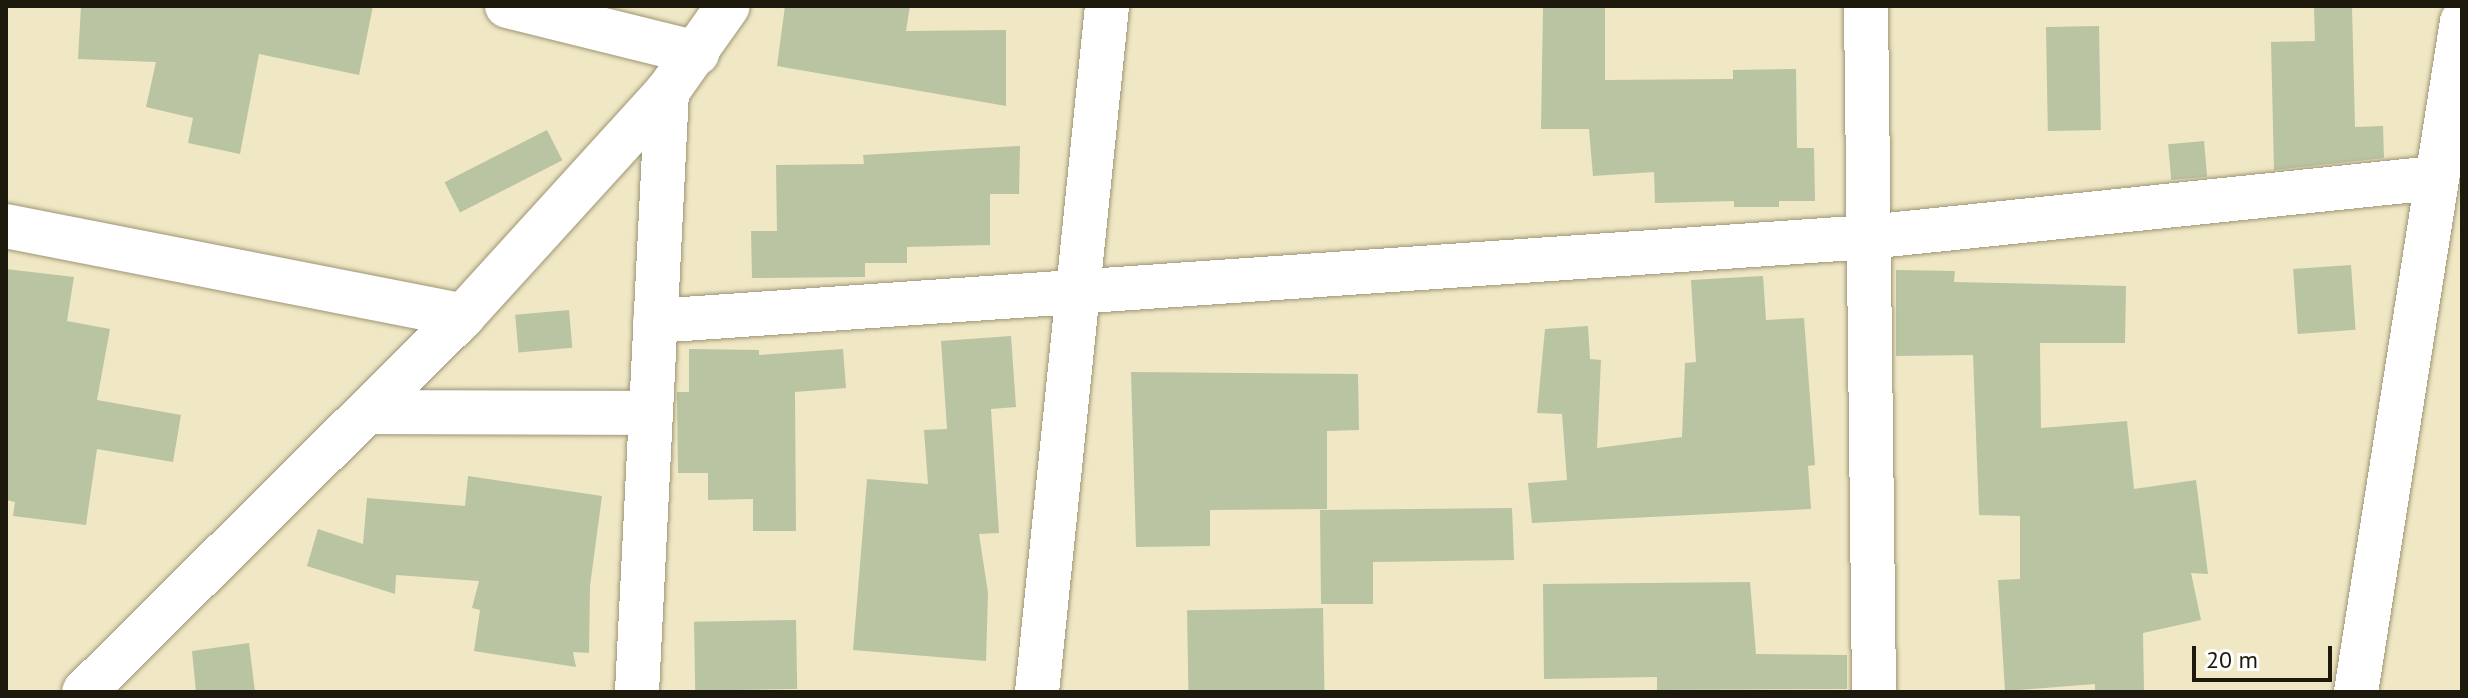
<!DOCTYPE html>
<html>
<head>
<meta charset="utf-8">
<style>
	body { margin:0 }
	#map { position:relative; width:2468px; height:698px; overflow:hidden; background:#f0e7c5; font-family:"PT Sans",sans-serif }
	div>[style] { position:absolute }
	[style*='--x'] { left:calc(var(--x)*1px); top:calc(var(--y)*1px); width:calc(var(--w)*1px); rotate:calc(var(--a)*1deg) }
	.building>* { inset:0; background:#b9c4a3; transform-origin:0 0 }
	.roads { filter:drop-shadow(0 0 2px #9d9575) drop-shadow(0 0 2px #9d9575) }
	.minor>* { height:44px; margin:-22px; padding:0 22px; transform-origin:22px; border-radius:22px; background:#fff }
	span { translate:-50% -50%; white-space:nowrap; text-align:center; line-height:1.15; -webkit-text-stroke:6px #fff; paint-order:stroke }
	.frame { position:absolute; inset:0; border:8px solid #1d1a0d; pointer-events:none }
	.scale { position:absolute; left:2192px; top:646px; width:140px; height:36px; box-sizing:border-box; border:4px solid #1d1a0d; border-top:0; padding-left:10px; font-size:24px; line-height:28px; white-space:nowrap; color:#1d1a0d; -webkit-text-stroke:6px #fff; paint-order:stroke }
</style>
</head>
<body>
<div id="map">
	<div class="building">
		<i style="clip-path:polygon(81px 6px,373px 6px,359px 75px,259px 54px,240px 154px,188px 143px,193px 118px,146px 107px,156px 62px,78px 59px)"></i>
		<i style="clip-path:polygon(785px 6px,910px 6px,906px 31px,1006px 30px,1006px 106px,777px 66px)"></i>
		<i style="clip-path:polygon(1543px 6px,1605px 6px,1605px 80px,1733px 79px,1733px 70px,1796px 69px,1797px 148px,1814px 148px,1815px 201px,1779px 201px,1779px 207px,1734px 207px,1734px 201px,1655px 203px,1654px 172px,1593px 176px,1589px 129px,1541px 129px)"></i>
		<i style="clip-path:polygon(2333px 6px,2352px 6px,2355px 127px,2383px 126px,2384px 158px,2274px 170px,2271px 42px,2315px 41px,2314px 7px)"></i>
		<i style="left:2099px;top:26px;width:104px;height:53px;rotate:89deg"></i>
		<i style="left:547px;top:130px;width:34px;height:115px;rotate:63deg"></i>
		<i style="left:2204px;top:141px;width:36px;height:36px;rotate:85deg"></i>
		<i style="clip-path:polygon(1020px 146px,1019px 194px,990px 194px,990px 245px,907px 247px,907px 263px,865px 263px,865px 277px,752px 278px,751px 231px,777px 231px,776px 165px,864px 164px,863px 155px)"></i>
		<i style="left:2351px;top:265px;width:65px;height:58px;rotate:86deg"></i>
		<i style="clip-path:polygon(6px 269px,74px 277px,67px 321px,110px 329px,97px 400px,181px 415px,173px 462px,97px 449px,86px 525px,13px 516px,15px 502px,6px 500px)"></i>
		<i style="clip-path:polygon(1896px 270px,1955px 271px,1954px 282px,2126px 286px,2125px 343px,2040px 343px,2041px 428px,2127px 421px,2134px 489px,2196px 480px,2208px 574px,2191px 573px,2201px 620px,2143px 633px,2144px 692px,2095px 692px,2095px 684px,2005px 691px,1998px 580px,2020px 579px,2020px 516px,1979px 515px,1973px 355px,1896px 356px)"></i>
		<i style="clip-path:polygon(1763px 276px,1766px 320px,1804px 318px,1815px 465px,1808px 466px,1811px 509px,1532px 523px,1528px 483px,1567px 480px,1562px 414px,1537px 413px,1545px 329px,1588px 326px,1590px 359px,1601px 360px,1597px 448px,1682px 437px,1685px 363px,1696px 362px,1691px 280px)"></i>
		<i style="left:569px;top:310px;width:38px;height:54px;rotate:85deg"></i>
		<i style="clip-path:polygon(1011px 336px,1016px 407px,991px 409px,999px 533px,979px 534px,988px 593px,986px 661px,853px 650px,867px 479px,928px 484px,924px 430px,947px 429px,941px 341px)"></i>
		<i style="clip-path:polygon(689px 349px,759px 350px,759px 355px,843px 349px,846px 388px,795px 392px,796px 531px,753px 531px,753px 499px,708px 500px,708px 473px,678px 473px,677px 392px,689px 392px)"></i>
		<i style="clip-path:polygon(1131px 372px,1358px 374px,1359px 430px,1327px 431px,1327px 509px,1210px 510px,1210px 546px,1136px 547px)"></i>
		<i style="clip-path:polygon(468px 476px,602px 496px,590px 586px,589px 653px,573px 652px,576px 667px,474px 651px,480px 610px,472px 608px,479px 581px,396px 575px,395px 594px,307px 566px,318px 529px,363px 544px,367px 498px,465px 506px)"></i>
		<i style="clip-path:polygon(1512px 508px,1514px 560px,1373px 562px,1373px 604px,1321px 604px,1320px 510px)"></i>
		<i style="clip-path:polygon(1750px 582px,1756px 654px,1847px 655px,1847px 689px,1657px 690px,1657px 677px,1544px 679px,1543px 584px)"></i>
		<i style="left:1323px;top:608px;width:84px;height:136px;rotate:89deg"></i>
		<i style="left:796px;top:620px;width:69px;height:102px;rotate:89deg"></i>
		<i style="clip-path:polygon(249px 643px,255px 692px,196px 692px,192px 651px)"></i>
	</div>
	<div class="roads">
		<div class="minor">
			<i style="--x:507;--y:6;--w:196;--a:13.9"></i>
			<i style="--x:1866;--y:6;--w:686;--a:89.33"></i>
			<i style="--x:6;--y:226;--w:466;--a:11.1"></i>
			<i style="--x:655;--y:321;--w:1216;--a:-3.96"></i>
			<i style="--x:1868;--y:237;--w:569;--a:-5.95"></i>
			<i style="--x:372;--y:412;--w:277;--a:0.2"></i>
			<i style="--x:84;--y:692;--w:534;--a:-44.77"></i>
			<i style="--x:463;--y:316;--w:303;--a:-47.7"></i>
			<i style="--x:667;--y:92;--w:105;--a:-54.7"></i>
			<i style="--x:637;--y:692;--w:601;--a:-87.14"></i>
			<i style="--x:1037;--y:692;--w:690;--a:-84.17"></i>
			<i style="--x:2356;--y:692;--w:679;--a:-81.02"></i>
		</div>
	</div>
	<div class="frame"></div>
	<div class="scale">20 m</div>
</div>
</body>
</html>
